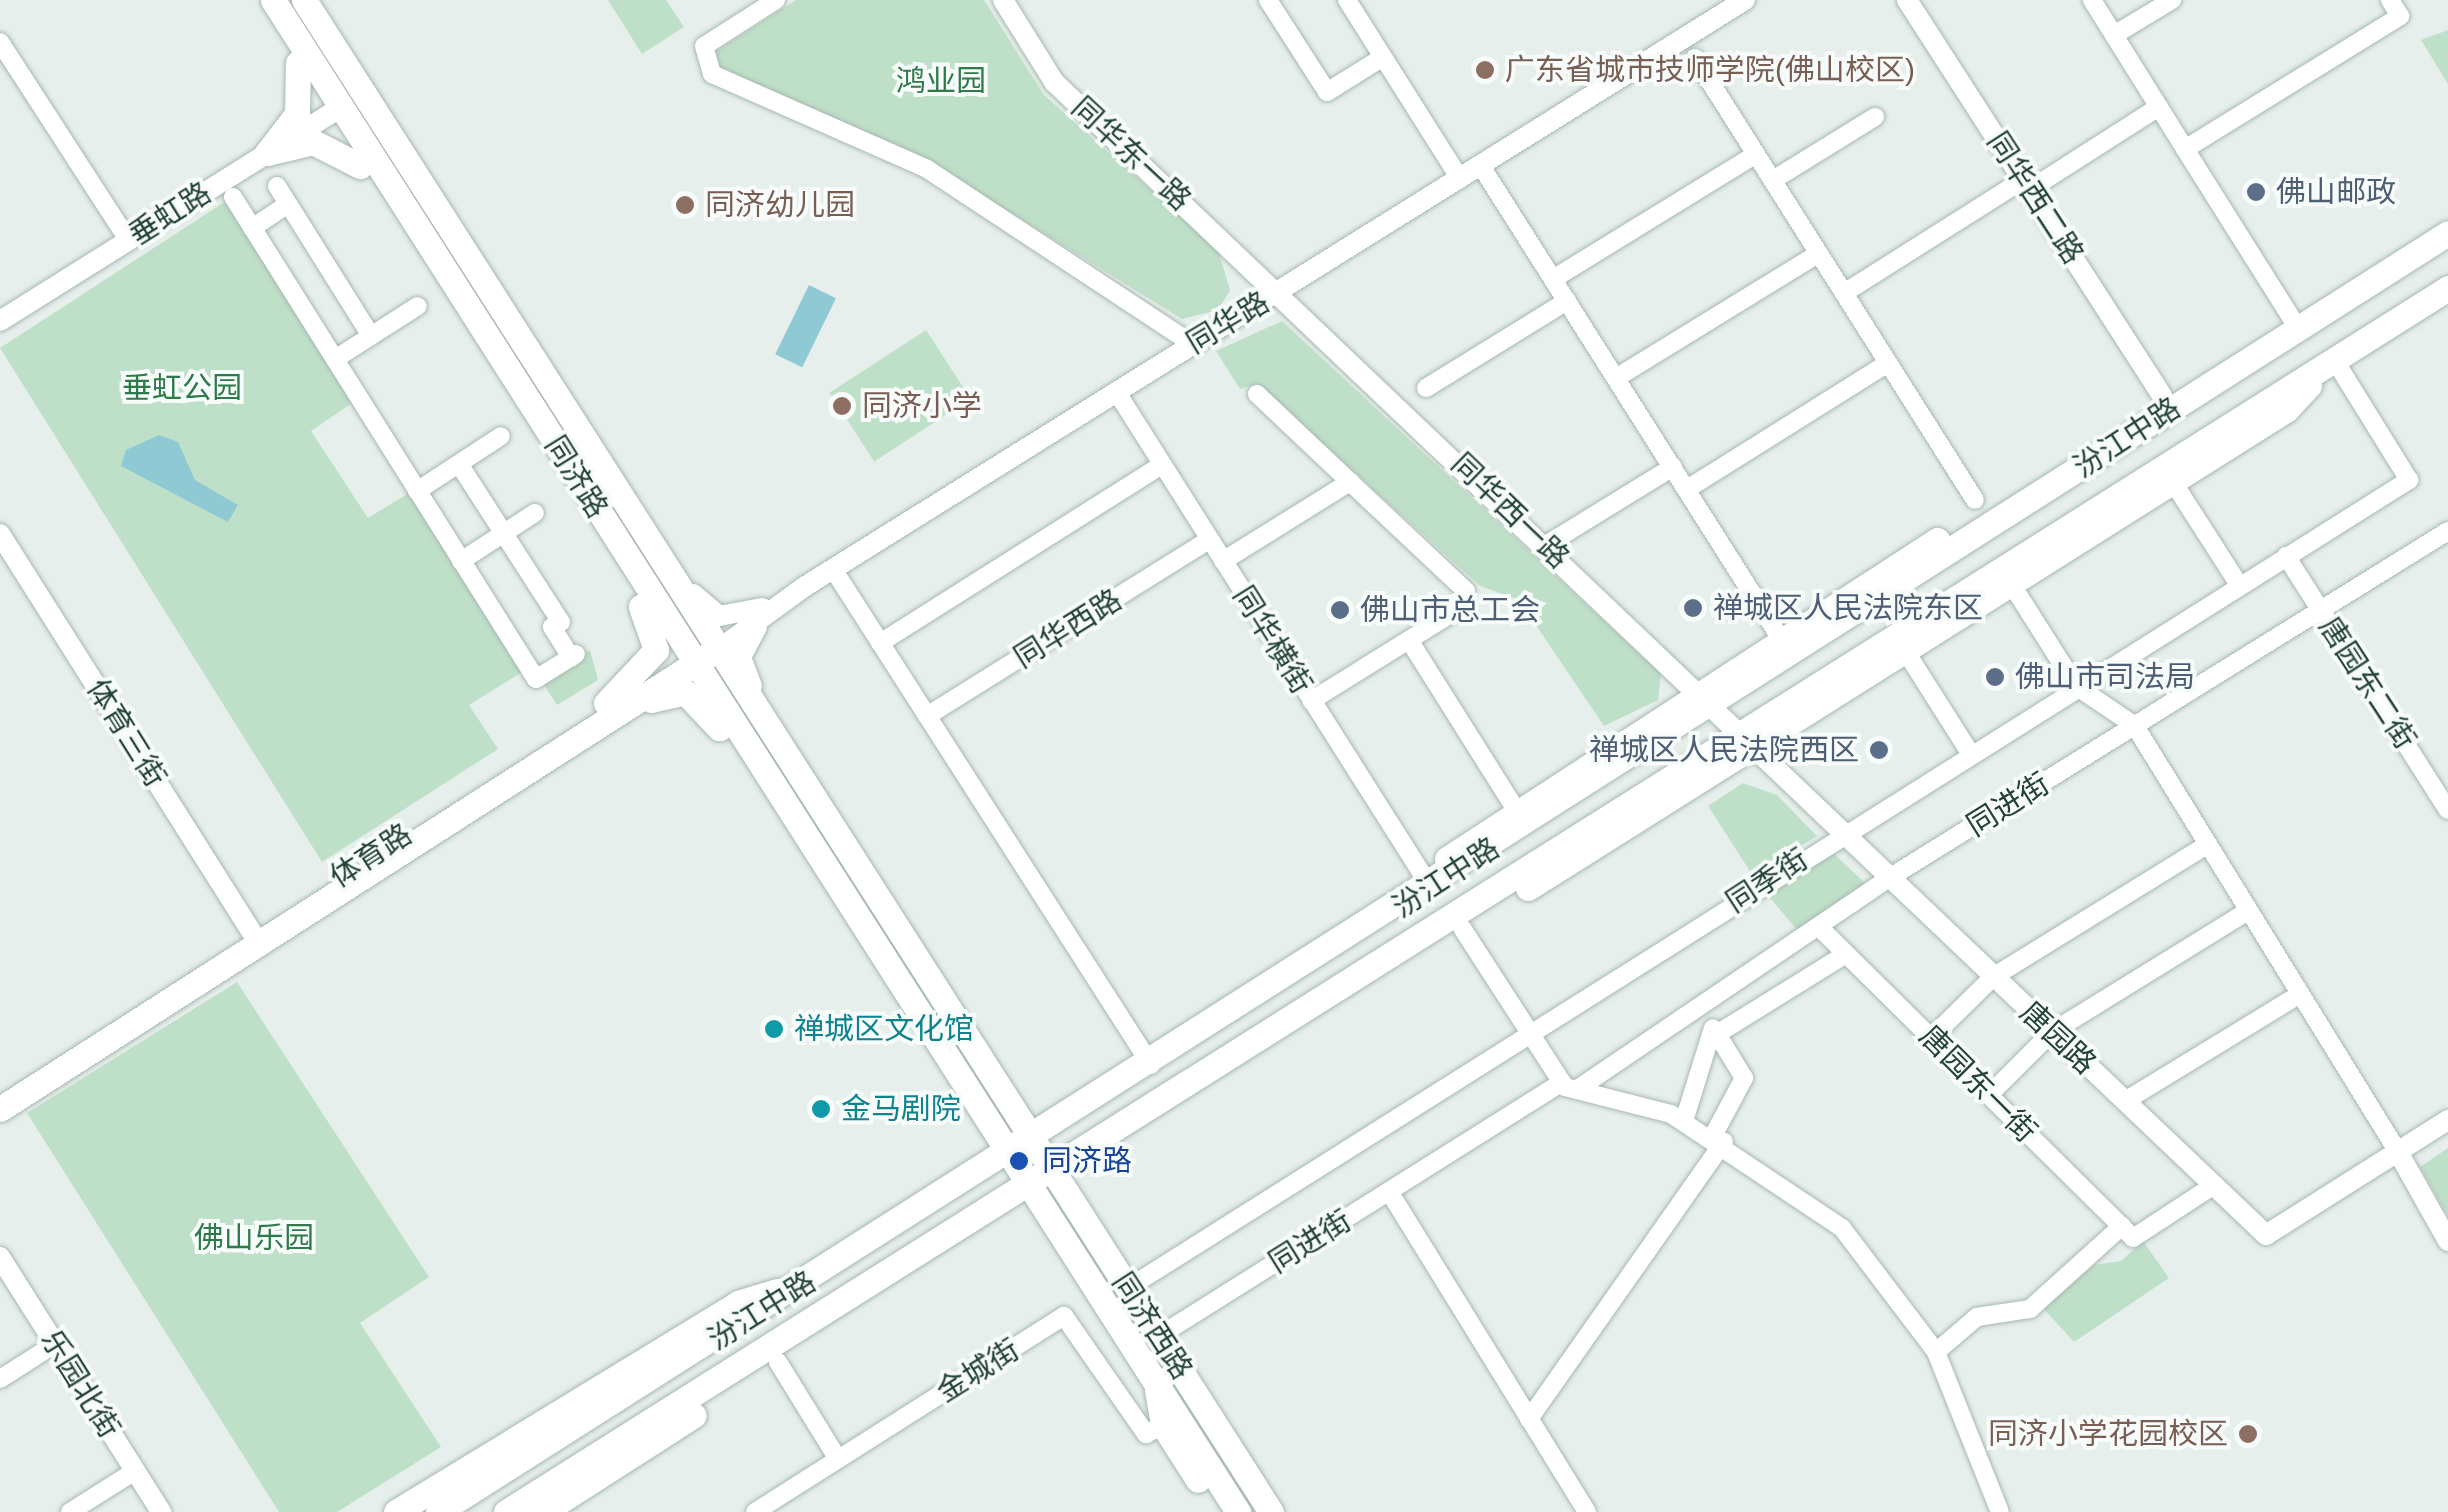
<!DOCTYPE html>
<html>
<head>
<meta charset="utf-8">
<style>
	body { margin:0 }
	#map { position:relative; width:2448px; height:1512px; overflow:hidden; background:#e6efeb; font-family:Helvetica,"Noto Sans SC",sans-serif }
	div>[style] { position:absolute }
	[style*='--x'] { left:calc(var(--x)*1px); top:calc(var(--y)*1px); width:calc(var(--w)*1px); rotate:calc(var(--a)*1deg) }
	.green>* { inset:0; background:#bfe0c8; transform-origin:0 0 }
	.water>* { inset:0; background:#8ec9d4; transform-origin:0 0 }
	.roads { filter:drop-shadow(0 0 2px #a8b8b2) drop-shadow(0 0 2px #a8b8b2) }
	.minor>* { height:18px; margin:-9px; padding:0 9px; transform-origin:9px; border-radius:9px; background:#fff }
	.tertiary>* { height:20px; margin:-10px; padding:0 10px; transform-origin:10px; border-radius:10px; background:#fff }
	.secondary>* { height:25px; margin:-12.5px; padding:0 12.5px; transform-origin:12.5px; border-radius:12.5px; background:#fff }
	.dots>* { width:28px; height:28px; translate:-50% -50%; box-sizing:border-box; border:5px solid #f7fbf9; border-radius:50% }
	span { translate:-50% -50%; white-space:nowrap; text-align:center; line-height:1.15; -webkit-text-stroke:8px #f7fbf9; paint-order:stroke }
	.education-label { font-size:30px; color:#785e54 }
	.left { translate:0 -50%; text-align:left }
	.right { translate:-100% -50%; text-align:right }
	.park-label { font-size:30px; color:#2d7a4b }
	.street-label { font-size:30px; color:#24423a }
	.service-label { font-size:30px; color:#4e5e75 }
	.culture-label { font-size:30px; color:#0d838f }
	.transit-label { font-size:30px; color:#164399 }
</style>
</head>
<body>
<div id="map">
	<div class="green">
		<i style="clip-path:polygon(608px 0,666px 0,684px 27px,642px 54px)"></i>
		<i style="clip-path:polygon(796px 0,984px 0,1044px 95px,1218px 250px,1230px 290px,1218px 310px,1182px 319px,930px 163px,716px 69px,712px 54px)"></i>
		<i style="clip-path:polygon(2448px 30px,2448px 84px,2421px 40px)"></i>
		<i style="clip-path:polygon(226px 201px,352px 403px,311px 431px,368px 518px,409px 493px,522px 672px,469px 705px,498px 749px,322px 862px,0 348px)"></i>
		<i style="clip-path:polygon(1282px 321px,1661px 674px,1658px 700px,1604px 726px,1519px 600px,1480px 586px,1257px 384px,1240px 389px,1216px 351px)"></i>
		<i style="left:926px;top:330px;width:82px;height:115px;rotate:57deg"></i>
		<i style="clip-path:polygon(590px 650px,598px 680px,557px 705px,541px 680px)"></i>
		<i style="clip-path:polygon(1743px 783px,1777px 795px,1817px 836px,1753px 876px,1708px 806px)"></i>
		<i style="clip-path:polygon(1832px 852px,1867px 885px,1798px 931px,1766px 893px)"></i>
		<i style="clip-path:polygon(237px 982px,429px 1277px,360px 1323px,441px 1447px,337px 1512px,279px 1512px,27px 1113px)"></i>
		<i style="clip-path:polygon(2448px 1148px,2448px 1216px,2420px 1167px)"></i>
		<i style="clip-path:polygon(2143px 1241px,2169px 1278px,2074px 1342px,2043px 1308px,2094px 1265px,2121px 1261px)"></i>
	</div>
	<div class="water">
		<i style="left:809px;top:285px;width:30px;height:77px;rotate:26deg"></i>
		<i style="clip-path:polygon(159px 435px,178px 442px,195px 480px,238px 505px,228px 522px,121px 466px,126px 450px)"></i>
	</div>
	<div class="roads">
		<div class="minor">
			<i style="--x:776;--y:0;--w:85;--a:147.4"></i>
			<i style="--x:704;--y:46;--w:29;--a:74"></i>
			<i style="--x:712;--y:74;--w:235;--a:23.8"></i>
			<i style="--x:927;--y:169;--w:318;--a:33.4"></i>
			<i style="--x:1268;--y:0;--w:109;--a:57.3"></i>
			<i style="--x:1327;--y:92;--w:66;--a:-32"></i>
			<i style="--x:1347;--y:0;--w:212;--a:57.7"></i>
			<i style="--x:2092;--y:0;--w:176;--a:58"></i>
			<i style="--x:2185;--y:149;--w:253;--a:-31.7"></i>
			<i style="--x:2400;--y:16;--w:19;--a:-122"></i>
			<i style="--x:2114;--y:35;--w:68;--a:-31.1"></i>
			<i style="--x:0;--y:42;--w:236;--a:57.1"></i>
			<i style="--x:1695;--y:58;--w:523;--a:57.65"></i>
			<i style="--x:2185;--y:149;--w:199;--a:57.8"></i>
			<i style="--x:1481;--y:166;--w:560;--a:57.62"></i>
			<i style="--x:1773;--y:180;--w:120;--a:-31.7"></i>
			<i style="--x:277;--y:186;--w:177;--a:57.9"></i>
			<i style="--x:2029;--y:190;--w:154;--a:-32.6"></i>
			<i style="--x:233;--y:197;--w:569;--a:57.85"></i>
			<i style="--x:536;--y:679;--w:47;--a:-32"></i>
			<i style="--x:252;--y:228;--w:43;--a:-33.7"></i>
			<i style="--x:1553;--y:279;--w:238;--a:-31.6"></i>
			<i style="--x:1844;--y:293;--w:212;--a:-32.3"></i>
			<i style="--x:335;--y:359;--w:98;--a:-32.6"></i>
			<i style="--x:1616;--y:378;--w:238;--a:-31.6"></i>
			<i style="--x:1426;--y:388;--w:166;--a:-31.7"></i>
			<i style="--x:1116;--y:391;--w:588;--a:57.63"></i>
			<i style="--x:1257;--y:394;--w:128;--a:43.4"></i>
			<i style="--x:459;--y:464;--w:188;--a:57.2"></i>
			<i style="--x:561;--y:622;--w:10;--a:151"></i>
			<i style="--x:552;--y:627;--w:36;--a:58"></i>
			<i style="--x:2173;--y:482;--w:122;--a:57.3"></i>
			<i style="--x:1687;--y:489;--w:237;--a:-32.1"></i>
			<i style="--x:417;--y:491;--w:100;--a:-33.2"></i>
			<i style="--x:1546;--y:545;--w:149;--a:-31.6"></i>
			<i style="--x:2286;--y:556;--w:301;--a:57.5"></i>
			<i style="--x:461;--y:561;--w:88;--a:-33"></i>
			<i style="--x:1223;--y:561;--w:150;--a:-31.9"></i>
			<i style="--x:1350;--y:482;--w:159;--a:43.2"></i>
			<i style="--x:1466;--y:591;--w:14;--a:94"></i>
			<i style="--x:1465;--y:605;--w:181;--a:148.1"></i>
			<i style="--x:833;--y:569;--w:589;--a:57.33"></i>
			<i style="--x:2012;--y:585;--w:120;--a:57.6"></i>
			<i style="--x:2076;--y:686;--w:71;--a:34.1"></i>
			<i style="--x:2135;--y:726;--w:501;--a:58.31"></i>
			<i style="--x:1409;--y:640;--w:201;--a:57.8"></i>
			<i style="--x:880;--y:643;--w:333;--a:-32.3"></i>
			<i style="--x:1906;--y:652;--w:120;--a:57.6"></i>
			<i style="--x:927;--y:716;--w:332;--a:-32"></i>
			<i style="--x:1462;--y:928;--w:189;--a:57.1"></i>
			<i style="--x:1565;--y:1087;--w:109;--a:14.3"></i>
			<i style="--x:1671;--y:1114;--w:206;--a:33.7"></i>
			<i style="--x:1842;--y:1228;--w:156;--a:52.8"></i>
			<i style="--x:1936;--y:1352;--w:172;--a:68.2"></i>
			<i style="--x:1823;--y:931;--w:436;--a:44.7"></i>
			<i style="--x:2133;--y:1238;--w:97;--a:-33.2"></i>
			<i style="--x:1931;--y:1038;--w:87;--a:-44.5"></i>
			<i style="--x:1993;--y:977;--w:253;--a:-31.7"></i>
			<i style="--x:1576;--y:1090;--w:378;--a:-34.1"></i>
			<i style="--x:1889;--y:878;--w:658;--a:-31.83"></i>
			<i style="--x:1989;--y:1095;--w:89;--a:-45"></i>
			<i style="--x:2052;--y:1032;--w:230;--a:-31.7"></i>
			<i style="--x:2125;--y:1101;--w:205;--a:-31.4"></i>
			<i style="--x:1684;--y:1121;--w:97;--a:-72.7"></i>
			<i style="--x:1713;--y:1136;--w:66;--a:-61.9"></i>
			<i style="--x:1744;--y:1078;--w:52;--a:-121.5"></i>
			<i style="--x:1717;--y:1034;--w:152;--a:-31.8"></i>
			<i style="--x:1390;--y:1193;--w:375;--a:58.3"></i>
			<i style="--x:1128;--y:1288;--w:1515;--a:-32.24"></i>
			<i style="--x:2409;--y:480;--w:142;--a:-121.8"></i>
			<i style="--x:1159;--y:1336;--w:476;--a:-32.2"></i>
			<i style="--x:1936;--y:1352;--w:54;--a:-40.5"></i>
			<i style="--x:1977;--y:1317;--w:54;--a:-8.6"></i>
			<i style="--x:2030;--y:1309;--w:124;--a:-42.1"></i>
			<i style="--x:778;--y:1362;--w:114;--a:58.3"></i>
			<i style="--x:0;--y:1379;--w:65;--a:-32.5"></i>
			<i style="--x:1529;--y:1419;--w:339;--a:-54.9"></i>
			<i style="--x:70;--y:1512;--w:77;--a:-32.2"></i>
			<i style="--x:755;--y:1512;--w:366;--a:-32.4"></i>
			<i style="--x:1064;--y:1316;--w:144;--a:55.2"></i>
			<i style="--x:1146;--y:1434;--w:19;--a:-28"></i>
		</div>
		<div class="tertiary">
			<i style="--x:1003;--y:0;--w:97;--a:58.1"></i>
			<i style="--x:1054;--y:82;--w:1673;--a:43.57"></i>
			<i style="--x:2266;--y:1235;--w:215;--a:-32.3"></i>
			<i style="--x:1907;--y:0;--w:471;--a:57.2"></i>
			<i style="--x:0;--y:321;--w:403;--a:-32.1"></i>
			<i style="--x:0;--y:534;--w:471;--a:57.7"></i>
			<i style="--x:693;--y:594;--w:34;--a:40"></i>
			<i style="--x:719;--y:616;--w:44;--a:-10.5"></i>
			<i style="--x:715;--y:652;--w:110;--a:-36.1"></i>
			<i style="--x:804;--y:587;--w:1109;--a:-31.96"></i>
			<i style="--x:752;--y:686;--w:31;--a:-111"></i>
			<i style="--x:741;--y:657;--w:34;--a:-62"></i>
			<i style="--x:2398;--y:1152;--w:102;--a:60.7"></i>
			<i style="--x:0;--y:1257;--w:302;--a:57.7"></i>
		</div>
		<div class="secondary">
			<i style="--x:273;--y:0;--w:1794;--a:57.45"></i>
			<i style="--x:304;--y:0;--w:1795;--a:57.4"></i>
			<i style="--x:267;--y:153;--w:49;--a:-52.4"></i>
			<i style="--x:297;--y:114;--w:51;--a:-88.9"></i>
			<i style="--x:267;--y:153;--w:47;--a:-13.4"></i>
			<i style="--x:313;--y:142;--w:53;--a:27.1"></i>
			<i style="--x:651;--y:700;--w:35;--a:-13"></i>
			<i style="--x:685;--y:692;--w:50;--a:46.6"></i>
			<i style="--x:606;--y:703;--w:73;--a:-46.7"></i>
			<i style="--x:656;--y:650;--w:46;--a:-109.2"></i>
			<i style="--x:1447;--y:859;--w:585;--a:-33.06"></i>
			<i style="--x:1528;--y:888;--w:896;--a:-32.24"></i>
			<i style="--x:2286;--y:410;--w:34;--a:-47"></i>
			<i style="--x:0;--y:1109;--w:840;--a:-32.65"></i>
			<i style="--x:1157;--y:1390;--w:36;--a:80"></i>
			<i style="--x:1163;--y:1425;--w:65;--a:57.5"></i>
			<i style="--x:396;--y:1512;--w:401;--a:-31.4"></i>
			<i style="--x:738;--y:1303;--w:41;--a:-17.1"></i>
			<i style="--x:438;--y:1512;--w:2382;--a:-32.47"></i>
			<i style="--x:506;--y:1512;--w:2296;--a:-32.22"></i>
			<i style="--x:543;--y:1512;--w:179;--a:-32.7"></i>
		</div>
	</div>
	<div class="dots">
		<i style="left:1485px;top:70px;background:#8d6e63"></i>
		<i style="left:2256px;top:192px;background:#5c6f8a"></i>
		<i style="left:685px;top:205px;background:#8d6e63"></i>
		<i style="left:842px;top:406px;background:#8d6e63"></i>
		<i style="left:1693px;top:608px;background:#5c6f8a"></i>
		<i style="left:1340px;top:610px;background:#5c6f8a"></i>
		<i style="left:1995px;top:677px;background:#5c6f8a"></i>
		<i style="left:1879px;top:750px;background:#5c6f8a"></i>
		<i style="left:774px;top:1029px;background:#0f9aa8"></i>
		<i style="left:821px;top:1109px;background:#0f9aa8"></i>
		<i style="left:1019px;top:1161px;background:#1a4fb4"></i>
		<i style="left:2248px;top:1434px;background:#8d6e63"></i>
	</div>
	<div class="education-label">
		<span class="left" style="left:1505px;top:70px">广东省城市技师学院(佛山校区)</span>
		<span class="left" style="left:705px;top:205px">同济幼儿园</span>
		<span class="left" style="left:862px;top:406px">同济小学</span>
		<span class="right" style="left:2228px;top:1434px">同济小学花园校区</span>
	</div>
	<div class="park-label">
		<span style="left:941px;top:81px">鸿业园</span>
		<span style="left:182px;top:388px">垂虹公园</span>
		<span style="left:254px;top:1238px">佛山乐园</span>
	</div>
	<div class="street-label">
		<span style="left:1131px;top:154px;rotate:43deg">同华东一路</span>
		<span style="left:2035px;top:198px;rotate:57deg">同华西二路</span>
		<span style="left:170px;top:214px;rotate:-32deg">垂虹路</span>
		<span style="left:1228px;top:323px;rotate:-31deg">同华路</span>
		<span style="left:2127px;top:438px;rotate:-33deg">汾江中路</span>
		<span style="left:576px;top:477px;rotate:58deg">同济路</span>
		<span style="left:1510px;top:511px;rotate:44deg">同华西一路</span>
		<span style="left:1068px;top:629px;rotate:-32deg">同华西路</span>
		<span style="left:1272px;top:640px;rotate:58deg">同华横街</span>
		<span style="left:2367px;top:683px;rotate:57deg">唐园东二街</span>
		<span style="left:126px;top:733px;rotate:58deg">体育三街</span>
		<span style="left:2008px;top:805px;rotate:-32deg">同进街</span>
		<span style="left:371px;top:856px;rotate:-33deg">体育路</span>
		<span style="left:1446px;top:878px;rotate:-33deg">汾江中路</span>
		<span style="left:1767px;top:881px;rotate:-33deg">同季街</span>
		<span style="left:2058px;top:1038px;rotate:43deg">唐园路</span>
		<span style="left:1978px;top:1084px;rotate:45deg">唐园东一街</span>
		<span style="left:1310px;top:1242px;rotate:-32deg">同进街</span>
		<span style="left:762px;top:1311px;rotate:-32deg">汾江中路</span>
		<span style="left:1152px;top:1326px;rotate:57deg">同济西路</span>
		<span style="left:978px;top:1371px;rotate:-32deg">金城街</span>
		<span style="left:80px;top:1384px;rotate:58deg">乐园北街</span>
	</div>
	<div class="service-label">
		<span class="left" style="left:2276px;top:192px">佛山邮政</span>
		<span class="left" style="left:1713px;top:608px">禅城区人民法院东区</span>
		<span class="left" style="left:1360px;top:610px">佛山市总工会</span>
		<span class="left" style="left:2015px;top:677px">佛山市司法局</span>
		<span class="right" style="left:1859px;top:750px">禅城区人民法院西区</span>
	</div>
	<div class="culture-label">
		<span class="left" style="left:794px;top:1029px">禅城区文化馆</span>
		<span class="left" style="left:841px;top:1109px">金马剧院</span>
	</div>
	<div class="transit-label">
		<span class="left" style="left:1042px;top:1161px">同济路</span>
	</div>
</div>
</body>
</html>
